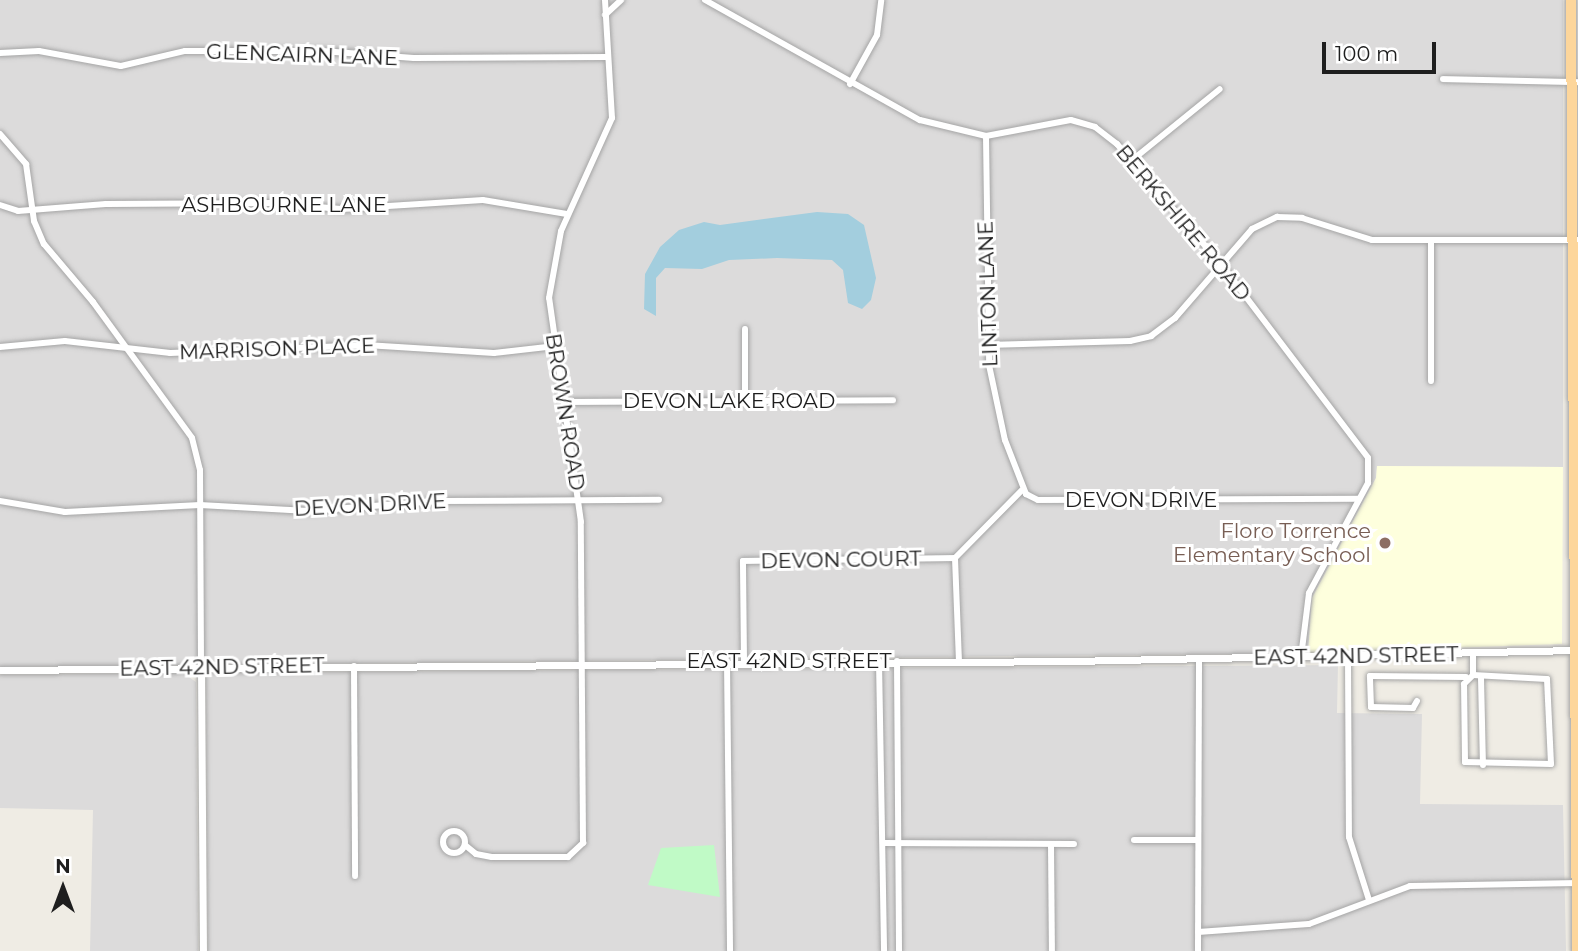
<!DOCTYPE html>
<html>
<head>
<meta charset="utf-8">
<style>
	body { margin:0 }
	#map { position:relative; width:1578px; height:951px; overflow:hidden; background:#efece4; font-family:Montserrat,sans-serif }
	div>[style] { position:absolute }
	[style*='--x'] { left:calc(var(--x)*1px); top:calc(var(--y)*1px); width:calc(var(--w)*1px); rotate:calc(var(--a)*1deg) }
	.residential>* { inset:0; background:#dcdbdb }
	.education>* { inset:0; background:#feffdd }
	.park>* { inset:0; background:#c0fac6 }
	.water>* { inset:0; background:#a3cede }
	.roads { filter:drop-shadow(0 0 2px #a5a5a5) drop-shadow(0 0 2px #a5a5a5) }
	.minor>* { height:6px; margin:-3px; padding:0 3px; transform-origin:3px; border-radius:3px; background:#fff }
	.minor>.ring { margin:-3px; padding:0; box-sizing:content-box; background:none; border:6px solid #fff; border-radius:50% }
	.tertiary>* { height:7px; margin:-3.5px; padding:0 3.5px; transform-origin:3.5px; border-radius:3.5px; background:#fff }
	.primary>* { height:10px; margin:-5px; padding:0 5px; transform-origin:5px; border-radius:5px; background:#fdd69b }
	.dots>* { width:19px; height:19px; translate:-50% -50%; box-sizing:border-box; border:4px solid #fff; border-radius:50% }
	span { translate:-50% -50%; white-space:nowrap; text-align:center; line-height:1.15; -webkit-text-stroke:6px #fff; paint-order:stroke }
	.street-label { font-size:21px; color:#1e1e1e }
	.education-label { font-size:21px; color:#785e54 }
	.right { translate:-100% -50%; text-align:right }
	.north { position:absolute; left:28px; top:853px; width:70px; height:70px; -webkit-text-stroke:5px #fff; paint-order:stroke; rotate:0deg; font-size:19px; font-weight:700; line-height:28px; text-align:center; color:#1e1e1e }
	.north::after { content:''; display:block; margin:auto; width:24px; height:32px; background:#1e1e1e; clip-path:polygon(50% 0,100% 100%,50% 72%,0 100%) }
	.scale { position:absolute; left:1322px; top:42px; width:114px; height:32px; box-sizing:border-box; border:4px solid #1e1e1e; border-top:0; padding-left:9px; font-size:21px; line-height:24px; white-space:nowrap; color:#1e1e1e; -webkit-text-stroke:5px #fff; paint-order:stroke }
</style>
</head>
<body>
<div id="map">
	<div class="residential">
		<i style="clip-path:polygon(0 0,1563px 0,1563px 467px,1377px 466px,1376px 478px,1312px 598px,1308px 653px,0 667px)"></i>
		<i style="clip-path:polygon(1338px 665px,1337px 713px,1422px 714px,1420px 804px,1563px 805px,1566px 951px,208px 951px,206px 673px)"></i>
		<i style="clip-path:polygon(183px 673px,196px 682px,198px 951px,90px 951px,93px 810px,0 808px,0 675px)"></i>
	</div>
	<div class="education">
		<i style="clip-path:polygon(1377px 466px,1563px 467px,1562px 644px,1308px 653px,1312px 598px,1376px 478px)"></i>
	</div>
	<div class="park">
		<i style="clip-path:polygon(714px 845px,720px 897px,648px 885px,661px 848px)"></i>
	</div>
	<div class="water">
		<i style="clip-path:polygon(817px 212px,848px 214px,864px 225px,876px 278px,871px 300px,862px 309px,848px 303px,843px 270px,832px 260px,777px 258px,729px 260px,702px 269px,665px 268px,656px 278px,656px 316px,644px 309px,645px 274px,660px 247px,679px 230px,704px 222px,720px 225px)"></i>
	</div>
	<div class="roads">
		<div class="minor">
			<i style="--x:705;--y:0;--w:246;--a:29.2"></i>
			<i style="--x:920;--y:120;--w:68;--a:13.6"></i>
			<i style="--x:986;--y:136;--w:86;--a:-10.7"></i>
			<i style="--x:1071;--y:120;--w:25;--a:16"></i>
			<i style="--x:1095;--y:127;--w:28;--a:38"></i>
			<i style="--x:1117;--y:144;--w:159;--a:49.1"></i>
			<i style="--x:1221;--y:264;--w:243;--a:52.8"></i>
			<i style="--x:1368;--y:458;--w:25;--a:90"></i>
			<i style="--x:1368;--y:483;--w:125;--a:118.2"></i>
			<i style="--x:1309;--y:593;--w:64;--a:97.1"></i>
			<i style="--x:605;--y:15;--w:22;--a:-43"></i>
			<i style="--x:0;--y:53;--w:39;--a:-3"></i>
			<i style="--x:39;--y:51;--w:83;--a:10.4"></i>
			<i style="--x:121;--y:66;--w:66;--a:-13.2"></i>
			<i style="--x:185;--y:51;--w:137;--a:0"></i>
			<i style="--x:322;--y:51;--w:92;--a:4.4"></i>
			<i style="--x:414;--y:58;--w:194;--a:-0.3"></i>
			<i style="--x:1443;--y:79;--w:135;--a:1.3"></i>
			<i style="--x:850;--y:84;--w:56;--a:-61.1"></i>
			<i style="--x:877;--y:35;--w:35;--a:-83"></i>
			<i style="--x:0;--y:134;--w:40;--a:49"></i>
			<i style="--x:26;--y:164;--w:58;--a:82"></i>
			<i style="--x:34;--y:221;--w:25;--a:67"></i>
			<i style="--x:44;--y:244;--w:76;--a:49.8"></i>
			<i style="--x:93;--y:302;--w:168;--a:53.9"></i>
			<i style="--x:192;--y:438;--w:33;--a:76"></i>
			<i style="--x:200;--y:470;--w:198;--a:89.7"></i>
			<i style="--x:986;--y:136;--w:229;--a:89.2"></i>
			<i style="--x:989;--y:365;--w:77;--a:78"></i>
			<i style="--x:1005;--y:440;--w:58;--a:68.7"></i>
			<i style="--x:1026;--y:494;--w:13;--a:27"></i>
			<i style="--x:1038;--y:500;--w:321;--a:-0.2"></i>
			<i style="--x:1131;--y:161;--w:114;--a:-39"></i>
			<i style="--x:0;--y:205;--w:19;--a:18"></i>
			<i style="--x:18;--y:211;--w:88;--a:-4.5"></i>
			<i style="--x:106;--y:204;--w:168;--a:-0.3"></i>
			<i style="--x:274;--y:203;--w:67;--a:5.1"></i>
			<i style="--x:341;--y:209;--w:142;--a:-3.6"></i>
			<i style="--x:483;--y:200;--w:85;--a:9.5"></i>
			<i style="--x:1431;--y:240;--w:141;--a:90"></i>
			<i style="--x:745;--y:329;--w:72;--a:90"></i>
			<i style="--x:987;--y:345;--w:143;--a:-1.6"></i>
			<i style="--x:1130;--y:341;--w:22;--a:-13"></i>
			<i style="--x:1151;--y:336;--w:30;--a:-37"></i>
			<i style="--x:1175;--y:318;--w:118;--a:-49.1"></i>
			<i style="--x:1252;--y:229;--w:28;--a:-26"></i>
			<i style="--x:1277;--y:217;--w:25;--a:2"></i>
			<i style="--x:1302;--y:218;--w:73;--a:17.4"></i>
			<i style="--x:1372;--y:240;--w:206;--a:0"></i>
			<i style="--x:0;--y:347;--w:65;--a:-5.3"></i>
			<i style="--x:65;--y:341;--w:106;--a:6.5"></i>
			<i style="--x:170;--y:353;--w:196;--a:-2.3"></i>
			<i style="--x:366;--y:345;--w:128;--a:3.6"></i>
			<i style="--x:494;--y:353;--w:62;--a:-6.4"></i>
			<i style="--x:565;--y:402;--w:328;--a:-0.3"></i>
			<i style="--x:0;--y:501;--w:66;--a:9.6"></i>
			<i style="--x:65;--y:512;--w:135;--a:-3"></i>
			<i style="--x:200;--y:505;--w:108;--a:3.2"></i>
			<i style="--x:308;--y:511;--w:129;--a:-4.4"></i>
			<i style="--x:437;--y:501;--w:222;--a:-0.3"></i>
			<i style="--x:955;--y:558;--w:103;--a:87.8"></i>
			<i style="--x:955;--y:558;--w:95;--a:-45.4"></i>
			<i style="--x:1473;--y:653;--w:22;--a:90"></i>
			<i style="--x:1348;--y:657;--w:180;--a:89.7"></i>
			<i style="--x:1349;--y:837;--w:66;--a:72.4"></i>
			<i style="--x:727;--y:661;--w:290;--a:89.4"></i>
			<i style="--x:744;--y:661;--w:100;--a:-90.6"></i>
			<i style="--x:743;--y:561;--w:212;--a:-0.8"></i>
			<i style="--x:879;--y:661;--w:290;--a:89"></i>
			<i style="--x:897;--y:661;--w:290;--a:89.6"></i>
			<i style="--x:354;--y:666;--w:210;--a:89.7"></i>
			<i style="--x:1473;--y:675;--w:74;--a:3.1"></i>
			<i style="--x:1547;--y:679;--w:85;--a:87.3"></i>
			<i style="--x:1551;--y:764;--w:86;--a:-178.7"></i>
			<i style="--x:1465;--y:762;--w:78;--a:-90.7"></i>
			<i style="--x:1464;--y:684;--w:13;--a:-45"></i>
			<i style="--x:1481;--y:678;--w:87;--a:88.7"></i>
			<i style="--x:1417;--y:701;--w:8;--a:120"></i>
			<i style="--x:1413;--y:708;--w:42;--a:-178.6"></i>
			<i style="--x:1371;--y:707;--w:31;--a:-92"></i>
			<i style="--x:1370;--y:676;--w:96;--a:0.6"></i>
			<i class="ring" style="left:443px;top:831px;width:16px;height:16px"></i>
			<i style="--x:1134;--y:840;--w:64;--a:0"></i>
			<i style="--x:883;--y:843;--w:191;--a:0.3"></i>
			<i style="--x:465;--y:845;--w:14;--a:39"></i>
			<i style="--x:476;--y:854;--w:16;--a:11"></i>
			<i style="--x:492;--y:857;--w:76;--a:0"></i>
			<i style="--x:568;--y:857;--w:21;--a:-43"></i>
			<i style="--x:583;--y:843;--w:321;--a:-90.4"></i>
			<i style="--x:581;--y:522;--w:226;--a:-98.1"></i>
			<i style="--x:549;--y:298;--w:68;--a:-79.8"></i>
			<i style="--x:561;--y:231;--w:124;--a:-65.7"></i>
			<i style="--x:612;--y:118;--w:118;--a:-93.4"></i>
			<i style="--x:1051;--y:845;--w:106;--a:89.5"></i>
			<i style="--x:1198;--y:932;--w:111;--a:-4.1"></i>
			<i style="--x:1309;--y:924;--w:108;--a:-20.6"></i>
			<i style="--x:1410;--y:886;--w:168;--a:-1"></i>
			<i style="--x:1198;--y:951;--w:292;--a:-89.8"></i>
		</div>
		<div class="tertiary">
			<i style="--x:201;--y:668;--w:283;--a:89.6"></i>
			<i style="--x:0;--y:670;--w:1072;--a:-0.48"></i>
			<i style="--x:1072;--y:661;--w:506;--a:-1.25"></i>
		</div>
		<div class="primary">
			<i style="--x:1571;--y:0;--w:951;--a:89.64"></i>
		</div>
	</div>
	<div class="dots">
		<i style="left:1385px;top:543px;background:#8d6e63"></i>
	</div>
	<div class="street-label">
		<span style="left:302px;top:55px;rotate:2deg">GLENCAIRN LANE</span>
		<span style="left:284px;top:205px">ASHBOURNE LANE</span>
		<span style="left:1183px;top:223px;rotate:50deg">BERKSHIRE ROAD</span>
		<span style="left:988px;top:294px;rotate:-92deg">LINTON LANE</span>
		<span style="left:277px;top:349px;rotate:-2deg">MARRISON PLACE</span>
		<span style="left:729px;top:401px">DEVON LAKE ROAD</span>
		<span style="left:565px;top:412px;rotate:81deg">BROWN ROAD</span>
		<span style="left:1141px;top:500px">DEVON DRIVE</span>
		<span style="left:370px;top:505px;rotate:-3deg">DEVON DRIVE</span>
		<span style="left:841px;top:560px;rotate:-1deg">DEVON COURT</span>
		<span style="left:1356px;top:656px;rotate:-1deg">EAST 42ND STREET</span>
		<span style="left:789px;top:661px">EAST 42ND STREET</span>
		<span style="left:222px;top:667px;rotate:-1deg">EAST 42ND STREET</span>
	</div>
	<div class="education-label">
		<span class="right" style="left:1371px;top:543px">Floro Torrence<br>Elementary School</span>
	</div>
	<div class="north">N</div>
	<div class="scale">100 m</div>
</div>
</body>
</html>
